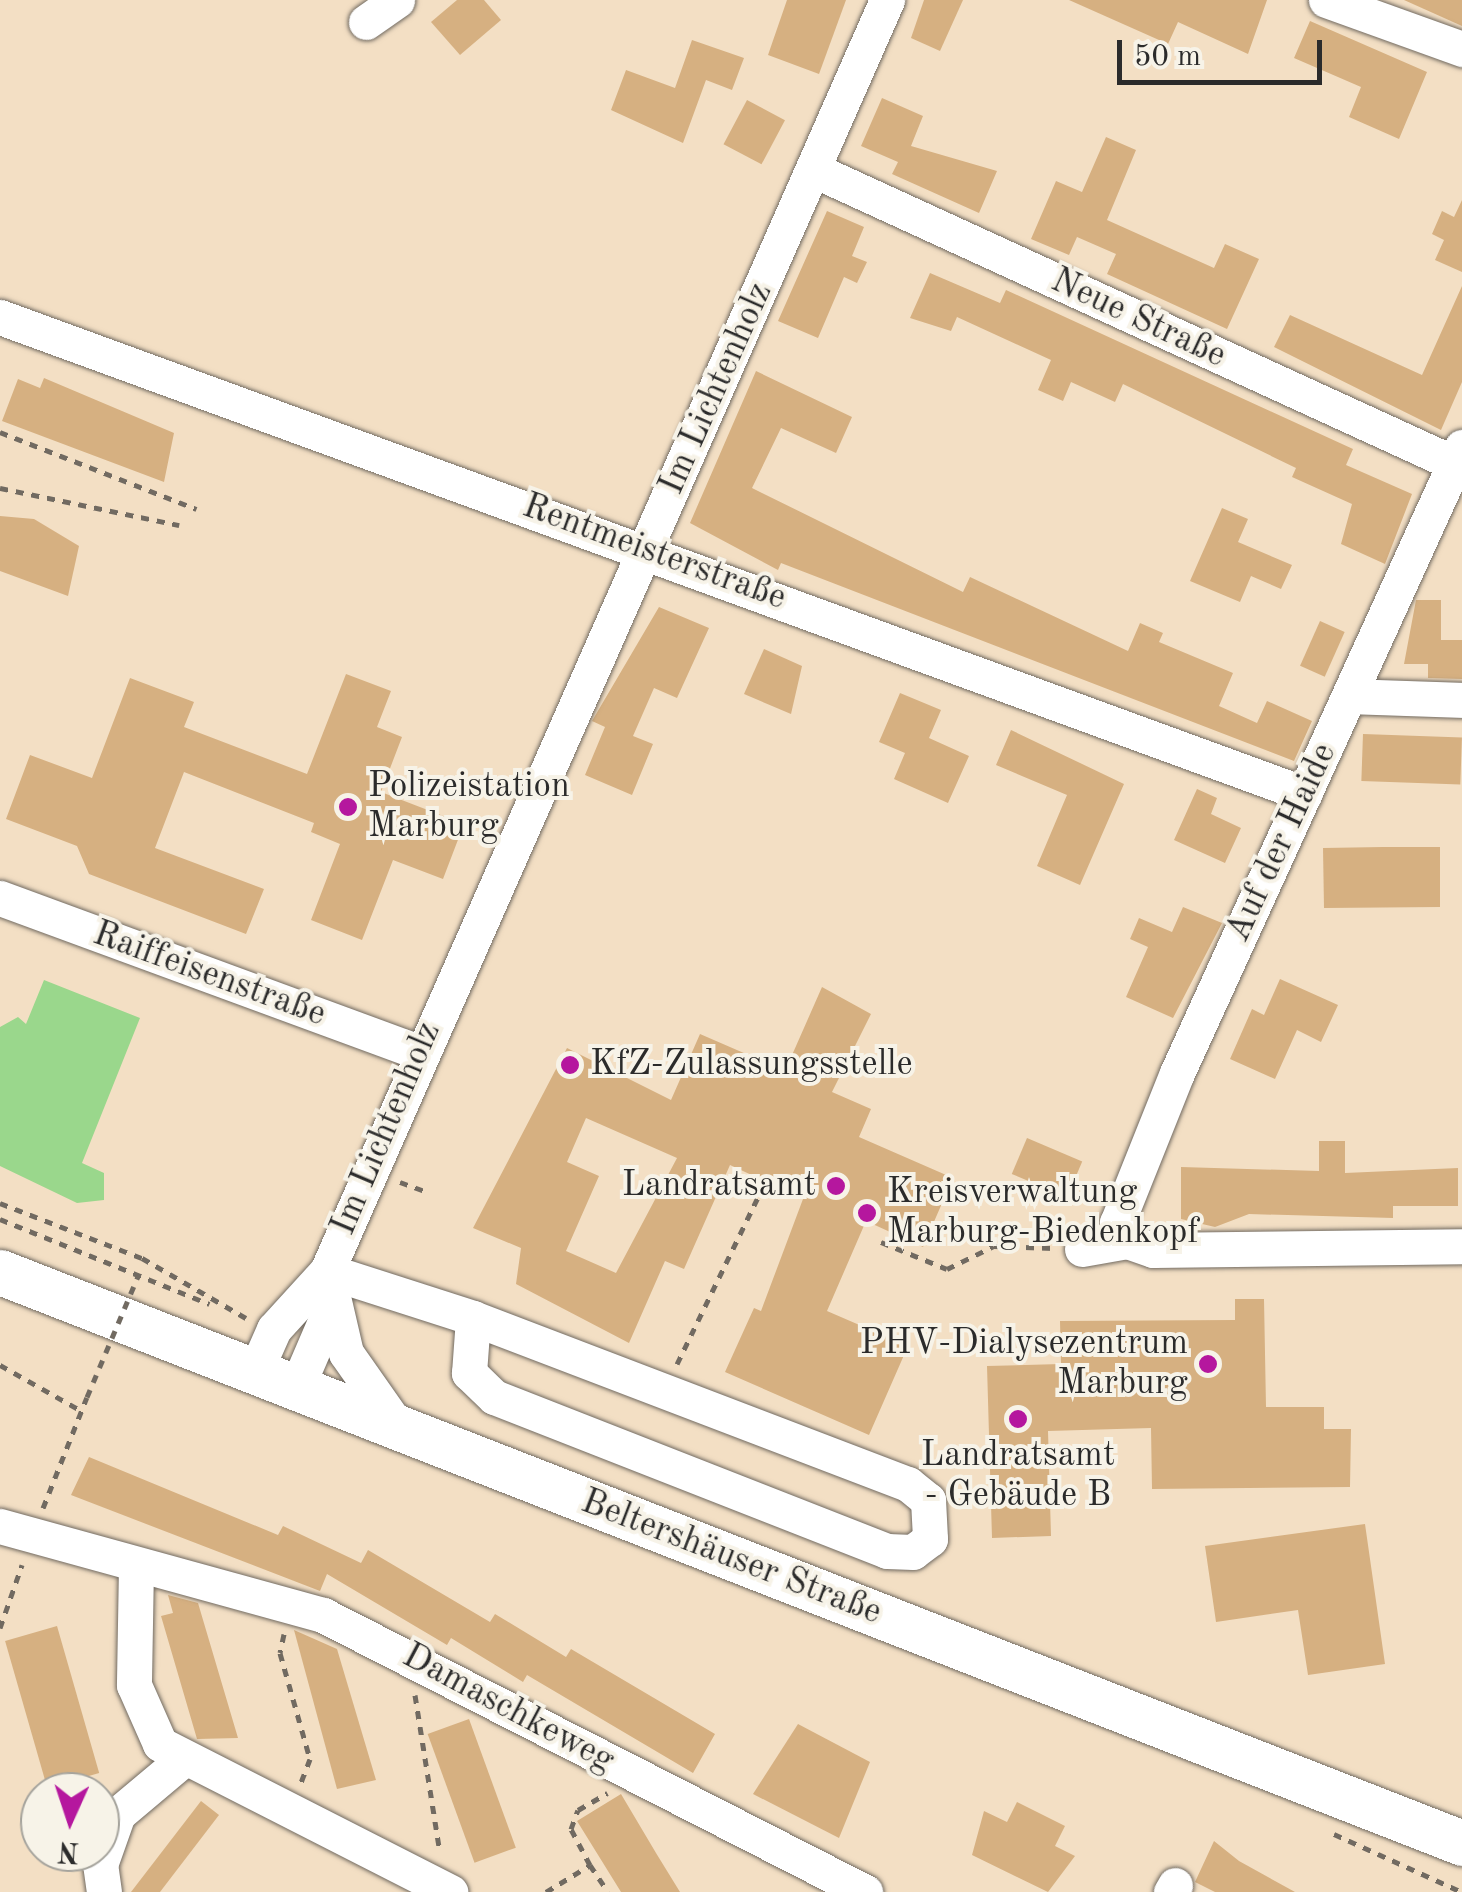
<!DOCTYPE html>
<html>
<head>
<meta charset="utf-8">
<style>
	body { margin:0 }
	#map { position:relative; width:1462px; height:1892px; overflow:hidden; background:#f3dfc4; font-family:"Old Standard TT",serif }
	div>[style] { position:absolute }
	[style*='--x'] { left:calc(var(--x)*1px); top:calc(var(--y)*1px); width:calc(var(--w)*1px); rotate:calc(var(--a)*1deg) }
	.green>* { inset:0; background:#9ad78c }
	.building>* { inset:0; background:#d6b081; transform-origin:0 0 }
	.path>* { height:5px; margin-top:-2.5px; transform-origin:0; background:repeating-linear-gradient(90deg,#716a61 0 8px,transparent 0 16px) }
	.roads { filter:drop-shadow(0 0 2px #716a61) drop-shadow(0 0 2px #716a61) }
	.minor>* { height:35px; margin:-17.5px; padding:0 17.5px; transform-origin:17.5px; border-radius:17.5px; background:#fff }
	.major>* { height:45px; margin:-22.5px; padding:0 22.5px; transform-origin:22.5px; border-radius:22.5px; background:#fff }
	.path-bridge>* { height:5px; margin-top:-2.5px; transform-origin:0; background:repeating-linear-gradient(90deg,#716a61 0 8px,transparent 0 16px) }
	.dots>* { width:28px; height:28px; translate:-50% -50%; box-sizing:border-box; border:5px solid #f7f3e8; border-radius:50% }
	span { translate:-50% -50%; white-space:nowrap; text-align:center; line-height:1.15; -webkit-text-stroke:8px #f7f3e8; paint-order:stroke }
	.street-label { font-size:35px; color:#2b2b2b }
	.poi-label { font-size:35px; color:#2b2b2b }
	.left { translate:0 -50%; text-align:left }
	.right { translate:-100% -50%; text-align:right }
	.north { position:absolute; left:20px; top:1772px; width:100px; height:100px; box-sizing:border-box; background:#f7f3e8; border:2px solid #a5a39c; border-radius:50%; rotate:183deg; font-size:28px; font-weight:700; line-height:40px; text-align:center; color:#2b2b2b }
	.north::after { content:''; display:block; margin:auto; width:35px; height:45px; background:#b5179e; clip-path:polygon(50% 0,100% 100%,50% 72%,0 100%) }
	.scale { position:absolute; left:1117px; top:40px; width:205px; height:45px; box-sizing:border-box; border:5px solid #2b2b2b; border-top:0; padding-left:12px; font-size:30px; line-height:35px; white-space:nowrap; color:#2b2b2b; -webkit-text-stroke:8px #f7f3e8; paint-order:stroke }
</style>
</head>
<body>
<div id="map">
	<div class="green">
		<i style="clip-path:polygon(44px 980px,140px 1018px,82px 1163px,104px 1173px,104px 1200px,77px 1203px,0 1166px,0 1027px,18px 1017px,26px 1024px)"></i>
	</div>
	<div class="building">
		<i style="clip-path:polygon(457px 0,484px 0,501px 20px,460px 55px,431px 22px)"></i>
		<i style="clip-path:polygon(787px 0,846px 0,819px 74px,768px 55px)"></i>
		<i style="clip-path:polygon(924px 0,963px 0,940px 51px,911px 38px)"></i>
		<i style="clip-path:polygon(1069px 0,1267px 0,1248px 54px,1178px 22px,1168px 44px)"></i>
		<i style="clip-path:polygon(1404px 0,1462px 0,1462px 26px)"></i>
		<i style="clip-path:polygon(1310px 21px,1427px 72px,1399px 139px,1349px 117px,1361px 87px,1294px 58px)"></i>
		<i style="clip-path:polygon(692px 40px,744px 58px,732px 90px,706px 80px,683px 143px,611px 110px,626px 70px,675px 88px)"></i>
		<i style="clip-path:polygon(882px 98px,923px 116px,911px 146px,997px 171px,979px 213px,892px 174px,898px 162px,861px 146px)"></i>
		<i style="left:747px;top:100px;width:43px;height:50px;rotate:28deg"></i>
		<i style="clip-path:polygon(1106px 137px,1136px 150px,1107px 220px,1214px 268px,1225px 244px,1259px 259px,1227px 329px,1107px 274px,1116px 254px,1077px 237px,1069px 255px,1031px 239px,1056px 181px,1082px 192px)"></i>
		<i style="clip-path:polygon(1462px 200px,1462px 272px,1435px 260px,1444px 240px,1432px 234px,1442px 211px,1454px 217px)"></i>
		<i style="clip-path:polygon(827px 211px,864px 227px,852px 256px,867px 262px,857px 283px,844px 277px,818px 338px,778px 321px)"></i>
		<i style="clip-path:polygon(930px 273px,1000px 303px,1006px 290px,1353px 449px,1346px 465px,1412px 494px,1385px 564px,1341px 544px,1352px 504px,1292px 477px,1296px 468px,1123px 384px,1115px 402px,1071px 382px,1063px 401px,1038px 390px,1051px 360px,957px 317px,951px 331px,910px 318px)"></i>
		<i style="clip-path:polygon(1462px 286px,1462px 382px,1441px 430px,1274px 347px,1290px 315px,1422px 375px)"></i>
		<i style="clip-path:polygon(756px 371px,852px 417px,836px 453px,781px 428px,752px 488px,963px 592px,970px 577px,1128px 651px,1140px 623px,1163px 633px,1159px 642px,1233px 673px,1219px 706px,1257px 723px,1267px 701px,1312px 721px,1294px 761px,781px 563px,778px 570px,690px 523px)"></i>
		<i style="clip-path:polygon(44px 378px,174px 433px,164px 482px,2px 421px,18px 379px,40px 388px)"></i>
		<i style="clip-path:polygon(1222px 508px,1248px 519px,1238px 542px,1292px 565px,1281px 589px,1251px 576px,1240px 602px,1190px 581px)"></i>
		<i style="clip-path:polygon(0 516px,34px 519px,79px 546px,68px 596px,0 571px)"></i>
		<i style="clip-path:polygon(1416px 600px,1441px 600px,1441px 640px,1462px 640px,1462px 679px,1428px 678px,1428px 664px,1404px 664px)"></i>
		<i style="clip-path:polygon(659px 607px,709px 628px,677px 698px,654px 688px,633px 736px,653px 744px,632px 795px,585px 775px,605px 727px,592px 721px)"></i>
		<i style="left:1320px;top:621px;width:27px;height:49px;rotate:24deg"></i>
		<i style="clip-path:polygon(764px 649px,802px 666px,791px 714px,744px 694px)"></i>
		<i style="clip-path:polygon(346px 674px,391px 691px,377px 727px,402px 737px,381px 792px,464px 824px,443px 879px,393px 860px,362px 940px,311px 920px,340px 844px,311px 832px,314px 823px,184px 772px,155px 848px,264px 889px,246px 934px,89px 874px,77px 846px,6px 819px,30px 755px,92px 778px,130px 678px,194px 702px,184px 727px,307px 774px)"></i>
		<i style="clip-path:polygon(900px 693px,941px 710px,929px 738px,969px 756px,948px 803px,894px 779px,905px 753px,879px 742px)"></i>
		<i style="clip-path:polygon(1011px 730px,1124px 784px,1080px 885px,1037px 866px,1067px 795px,996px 765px)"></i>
		<i style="left:1363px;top:734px;width:99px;height:47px;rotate:2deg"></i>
		<i style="clip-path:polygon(1197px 789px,1217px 798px,1211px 814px,1241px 828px,1225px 863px,1174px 840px)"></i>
		<i style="clip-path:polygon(1383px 847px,1440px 847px,1440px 907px,1324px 908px,1323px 848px)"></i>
		<i style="clip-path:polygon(1183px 907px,1222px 923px,1173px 1018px,1126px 997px,1148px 947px,1130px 939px,1139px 918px,1172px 932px)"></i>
		<i style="clip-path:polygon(1280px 979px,1338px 1005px,1321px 1042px,1297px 1030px,1275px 1079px,1230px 1059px,1252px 1009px,1264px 1015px)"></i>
		<i style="clip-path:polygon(evenodd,822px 987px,871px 1014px,832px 1092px,871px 1109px,859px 1137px,953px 1178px,923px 1247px,866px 1221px,827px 1311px,908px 1346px,869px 1435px,725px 1372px,754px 1308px,761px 1311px,803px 1199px,730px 1165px,684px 1269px,665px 1261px,629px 1343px,516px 1284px,521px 1248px,473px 1228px,567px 1048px,671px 1100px,700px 1034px,785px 1071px,822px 987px,586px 1118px,677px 1158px,616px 1273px,566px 1251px,599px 1176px,567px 1162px,586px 1118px)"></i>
		<i style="left:1027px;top:1138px;width:60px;height:39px;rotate:23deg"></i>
		<i style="clip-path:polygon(1319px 1141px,1345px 1141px,1345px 1173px,1458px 1168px,1458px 1206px,1393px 1206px,1393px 1218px,1249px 1214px,1215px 1227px,1181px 1219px,1181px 1167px,1319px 1171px)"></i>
		<i style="clip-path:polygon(1235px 1299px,1264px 1299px,1266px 1407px,1324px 1407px,1324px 1429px,1351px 1429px,1350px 1487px,1152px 1489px,1151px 1428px,1048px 1431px,1051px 1536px,992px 1538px,987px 1366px,1061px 1364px,1060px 1321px,1235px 1320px)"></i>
		<i style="clip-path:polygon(89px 1457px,278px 1535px,283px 1526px,361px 1563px,368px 1550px,490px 1622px,495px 1614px,566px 1657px,571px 1649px,715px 1734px,693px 1773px,527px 1675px,523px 1682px,451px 1638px,447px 1645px,327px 1574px,320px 1591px,71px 1495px)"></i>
		<i style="clip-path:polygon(1365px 1524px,1385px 1664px,1308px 1675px,1298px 1610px,1216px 1622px,1205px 1546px)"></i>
		<i style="clip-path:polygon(168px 1595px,198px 1603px,238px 1738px,197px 1739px,161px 1616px,173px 1613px)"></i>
		<i style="left:57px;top:1626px;width:153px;height:54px;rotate:74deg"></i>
		<i style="clip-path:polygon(294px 1630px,337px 1649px,376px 1780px,337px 1789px)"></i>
		<i style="left:469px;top:1719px;width:137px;height:44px;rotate:70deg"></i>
		<i style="clip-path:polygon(798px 1724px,870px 1762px,839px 1838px,753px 1794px)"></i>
		<i style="clip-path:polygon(621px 1794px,656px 1853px,680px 1892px,621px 1892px,577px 1821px)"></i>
		<i style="clip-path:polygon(201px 1801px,219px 1815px,160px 1892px,131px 1892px)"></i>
		<i style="clip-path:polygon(1017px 1802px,1065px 1826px,1055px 1846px,1075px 1856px,1048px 1892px,972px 1855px,984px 1811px,1007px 1822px)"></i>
		<i style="clip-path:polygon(1214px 1841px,1239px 1861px,1295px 1892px,1215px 1892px,1195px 1882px)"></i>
	</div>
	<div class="path">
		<i style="--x:0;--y:432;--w:211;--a:21.4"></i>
		<i style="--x:0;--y:488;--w:183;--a:11.7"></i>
		<i style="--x:400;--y:1182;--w:27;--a:20"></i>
		<i style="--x:0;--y:1203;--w:152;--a:21.2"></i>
		<i style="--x:142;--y:1258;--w:120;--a:30"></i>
		<i style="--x:0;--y:1219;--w:226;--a:22.1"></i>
		<i style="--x:881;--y:1242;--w:71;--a:22.2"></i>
		<i style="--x:947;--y:1269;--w:52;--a:-26.1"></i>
		<i style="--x:994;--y:1246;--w:60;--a:1.9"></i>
		<i style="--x:677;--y:1364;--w:203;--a:-64.1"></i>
		<i style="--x:0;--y:1365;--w:92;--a:29.4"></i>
		<i style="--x:43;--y:1508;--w:119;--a:-68.4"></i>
		<i style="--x:0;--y:1628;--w:67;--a:-70.8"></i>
		<i style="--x:284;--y:1634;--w:19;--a:102"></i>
		<i style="--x:280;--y:1653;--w:110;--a:74.2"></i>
		<i style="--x:310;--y:1759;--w:25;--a:111"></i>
		<i style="--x:415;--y:1695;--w:159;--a:81"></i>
		<i style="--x:1334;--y:1834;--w:141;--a:24.4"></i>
		<i style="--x:590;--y:1865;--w:32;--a:56"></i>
		<i style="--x:546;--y:1892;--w:52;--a:-31.5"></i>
		<i style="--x:590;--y:1865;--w:41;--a:-117.8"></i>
		<i style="--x:571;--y:1829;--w:20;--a:-70"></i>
		<i style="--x:578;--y:1810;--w:34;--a:-30"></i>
	</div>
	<div class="roads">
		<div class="minor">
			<i style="--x:1326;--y:0;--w:145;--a:19.8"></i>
			<i style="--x:366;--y:22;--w:38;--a:-35"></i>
			<i style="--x:814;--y:170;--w:713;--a:24.62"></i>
			<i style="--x:0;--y:317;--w:1389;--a:20.08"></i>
			<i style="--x:1350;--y:696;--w:112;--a:2"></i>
			<i style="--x:0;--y:898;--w:445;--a:20.2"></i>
			<i style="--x:1127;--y:1241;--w:21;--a:-119"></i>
			<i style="--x:1117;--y:1223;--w:162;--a:-68.2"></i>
			<i style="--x:1177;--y:1073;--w:688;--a:-65.52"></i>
			<i style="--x:1127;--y:1241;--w:28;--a:19"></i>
			<i style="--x:1153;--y:1250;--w:309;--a:-0.7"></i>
			<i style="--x:1082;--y:1249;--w:46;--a:-10.1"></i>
			<i style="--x:327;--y:1271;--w:153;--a:17.8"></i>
			<i style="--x:473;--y:1318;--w:466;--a:20.9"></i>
			<i style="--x:908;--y:1484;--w:26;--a:39"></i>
			<i style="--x:928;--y:1500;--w:39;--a:87"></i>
			<i style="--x:930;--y:1539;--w:21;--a:143"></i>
			<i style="--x:913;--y:1552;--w:26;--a:-178"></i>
			<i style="--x:887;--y:1551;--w:422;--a:-158.6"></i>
			<i style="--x:494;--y:1397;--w:35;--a:-136"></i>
			<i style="--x:469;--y:1373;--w:55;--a:-85.8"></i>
			<i style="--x:255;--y:1372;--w:47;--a:-66.2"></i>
			<i style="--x:274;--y:1329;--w:79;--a:-47.6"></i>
			<i style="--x:296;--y:1389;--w:84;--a:-66.8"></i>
			<i style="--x:398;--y:1427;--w:90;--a:-125.1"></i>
			<i style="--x:346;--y:1353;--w:84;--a:-103"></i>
			<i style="--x:327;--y:1271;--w:1389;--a:-66.22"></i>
			<i style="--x:0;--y:1526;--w:335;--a:15.4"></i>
			<i style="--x:323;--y:1615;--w:609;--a:27.07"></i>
			<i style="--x:136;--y:1566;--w:119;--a:91"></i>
			<i style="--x:134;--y:1685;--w:64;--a:66.2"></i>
			<i style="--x:160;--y:1744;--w:326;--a:27"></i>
			<i style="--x:104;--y:1892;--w:27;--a:-98"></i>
			<i style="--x:100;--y:1865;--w:54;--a:-70.6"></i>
			<i style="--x:118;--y:1814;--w:81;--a:-40"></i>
			<i style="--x:1171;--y:1892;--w:8;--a:-60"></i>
		</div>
		<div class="major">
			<i style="--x:0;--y:1272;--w:1570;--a:21.33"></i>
		</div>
	</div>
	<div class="path-bridge">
		<i style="--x:87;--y:1397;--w:134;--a:-67.1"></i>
	</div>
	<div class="dots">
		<i style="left:348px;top:807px;background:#b5179e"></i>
		<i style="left:570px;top:1065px;background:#b5179e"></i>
		<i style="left:836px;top:1186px;background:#b5179e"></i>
		<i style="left:867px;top:1213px;background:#b5179e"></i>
		<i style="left:1208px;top:1364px;background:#b5179e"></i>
		<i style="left:1018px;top:1419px;background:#b5179e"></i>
	</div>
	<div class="street-label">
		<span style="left:1138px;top:319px;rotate:25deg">Neue Straße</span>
		<span style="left:717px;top:389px;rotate:-66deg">Im Lichtenholz</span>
		<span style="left:654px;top:553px;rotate:20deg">Rentmeisterstraße</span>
		<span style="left:1282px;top:843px;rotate:-65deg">Auf der Haide</span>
		<span style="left:209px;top:975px;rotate:20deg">Raiffeisenstraße</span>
		<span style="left:387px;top:1129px;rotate:-67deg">Im Lichtenholz</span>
		<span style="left:731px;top:1558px;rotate:21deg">Beltershäuser Straße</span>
		<span style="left:508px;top:1709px;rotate:28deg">Damaschkeweg</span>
	</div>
	<div class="poi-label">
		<span class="left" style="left:368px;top:807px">Polizeistation<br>Marburg</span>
		<span class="left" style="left:590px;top:1065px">KfZ-Zulassungsstelle</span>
		<span class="right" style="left:816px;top:1186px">Landratsamt</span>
		<span class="left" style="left:887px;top:1213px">Kreisverwaltung<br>Marburg-Biedenkopf</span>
		<span class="right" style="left:1188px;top:1364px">PHV-Dialysezentrum<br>Marburg</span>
		<span style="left:1018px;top:1476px">Landratsamt<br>- Gebäude B</span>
	</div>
	<div class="north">N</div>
	<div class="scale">50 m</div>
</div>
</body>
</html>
